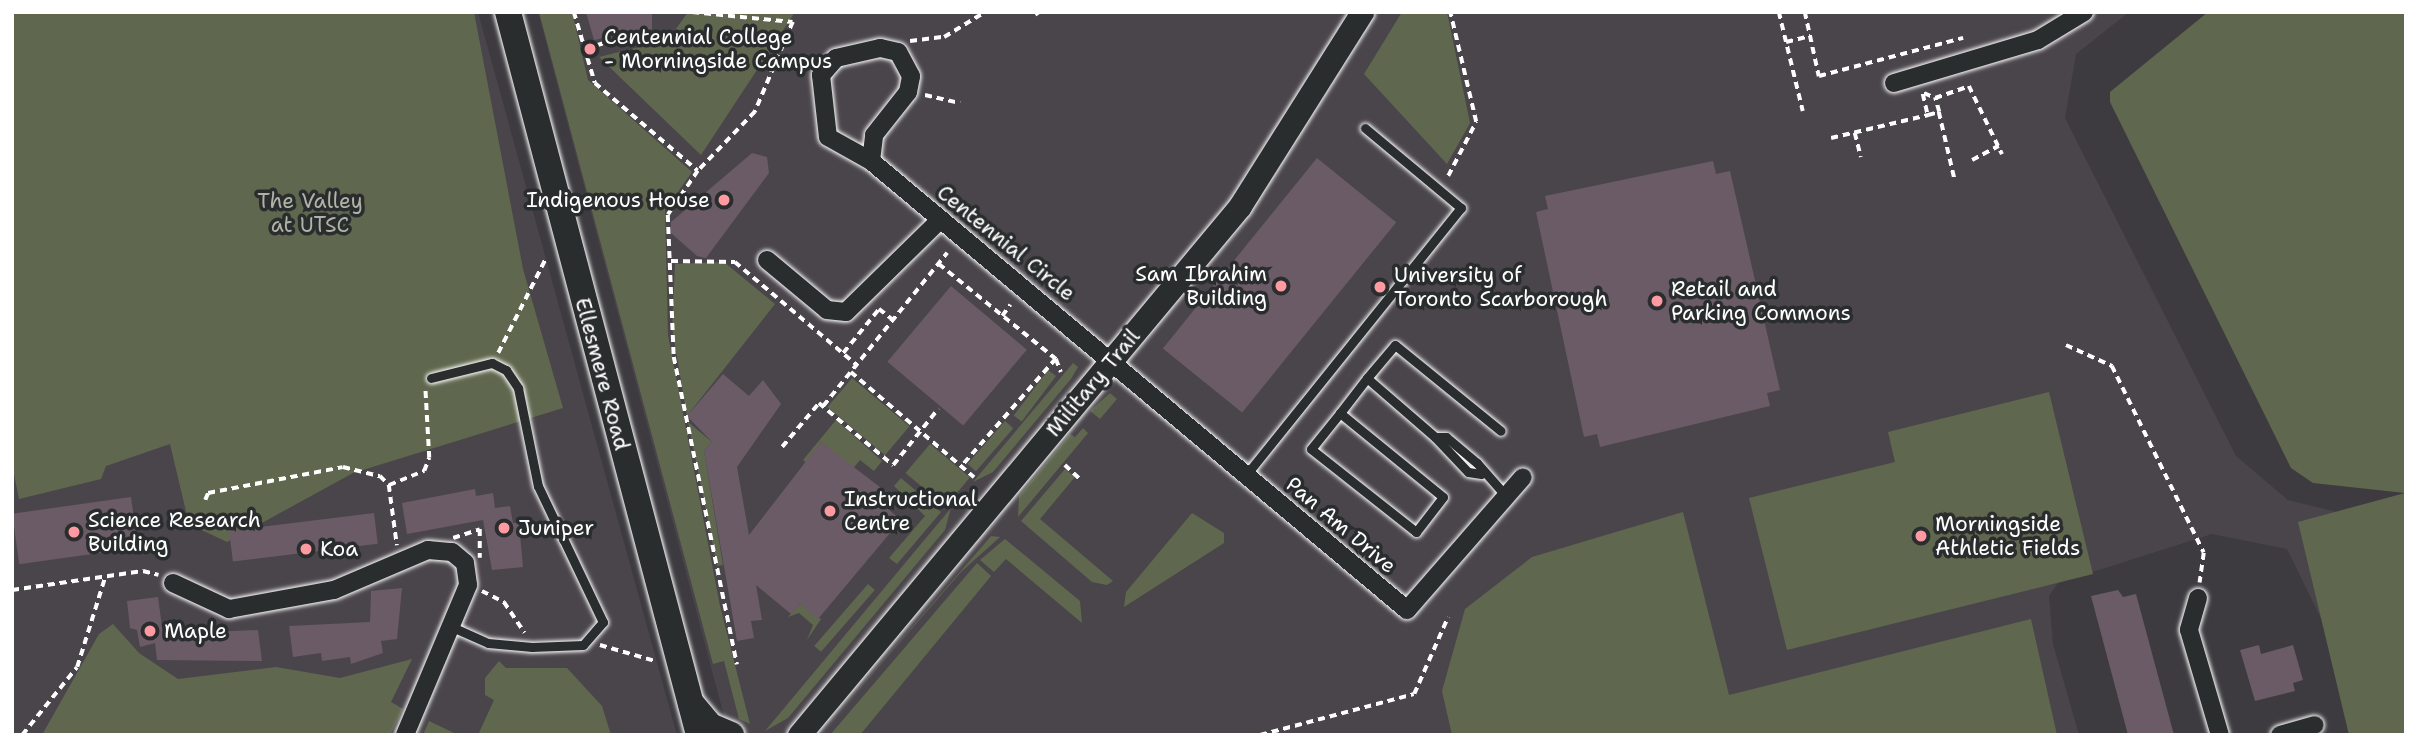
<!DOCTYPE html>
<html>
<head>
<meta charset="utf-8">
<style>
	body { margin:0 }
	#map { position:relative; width:2418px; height:747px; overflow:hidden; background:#3d3b3f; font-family:"Shantell Sans",sans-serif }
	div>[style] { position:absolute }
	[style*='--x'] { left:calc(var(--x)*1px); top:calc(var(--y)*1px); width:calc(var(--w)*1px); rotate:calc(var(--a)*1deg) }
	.built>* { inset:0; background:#4a454b }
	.green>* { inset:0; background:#5f684e; transform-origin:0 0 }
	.building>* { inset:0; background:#6a5b66; transform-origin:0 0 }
	.path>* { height:3.5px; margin-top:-1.75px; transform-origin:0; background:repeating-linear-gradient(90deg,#fff 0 7px,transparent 0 12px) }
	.roads { filter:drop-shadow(0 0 2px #fff) drop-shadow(0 0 2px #fff) }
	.service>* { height:9px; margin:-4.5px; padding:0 4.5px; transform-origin:4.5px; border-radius:4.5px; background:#2a2d2e }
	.minor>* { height:18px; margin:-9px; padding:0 9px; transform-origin:9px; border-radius:9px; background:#2a2d2e }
	.tertiary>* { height:23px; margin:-11.5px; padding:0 11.5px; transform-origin:11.5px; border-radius:11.5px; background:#2a2d2e }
	.secondary>* { height:26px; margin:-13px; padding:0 13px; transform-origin:13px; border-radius:13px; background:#2a2d2e }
	.dots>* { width:19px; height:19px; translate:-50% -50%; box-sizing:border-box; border:4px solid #2a2d2e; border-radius:50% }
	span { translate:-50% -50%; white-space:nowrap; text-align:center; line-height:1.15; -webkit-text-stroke:7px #2a2d2e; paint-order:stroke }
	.poi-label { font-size:21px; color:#fff }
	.left { translate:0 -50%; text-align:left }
	.right { translate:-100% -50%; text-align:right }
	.park-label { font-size:21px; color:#afb4a6 }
	.street-label { font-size:21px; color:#fff }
	.frame { position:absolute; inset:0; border:14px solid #fff; pointer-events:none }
</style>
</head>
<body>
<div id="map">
	<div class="built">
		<i style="clip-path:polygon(12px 12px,478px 12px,677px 735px,12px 735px)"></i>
		<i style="clip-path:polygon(538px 12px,2129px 12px,2076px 54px,2065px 118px,2236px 456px,2288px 500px,2406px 529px,2406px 735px,2336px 649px,2287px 549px,2212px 534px,2058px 583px,2049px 596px,2053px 644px,2079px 735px,729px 735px)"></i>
	</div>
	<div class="green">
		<i style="clip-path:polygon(12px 12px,474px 12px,523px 269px,563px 408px,353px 473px,227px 542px,189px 524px,170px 444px,106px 466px,101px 479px,19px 499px,12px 464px)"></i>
		<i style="clip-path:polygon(539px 12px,572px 12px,588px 80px,692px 172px,665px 210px,668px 335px,720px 606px,750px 724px,739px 719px,724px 661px,713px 664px)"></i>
		<i style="clip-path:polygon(688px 12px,795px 12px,701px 155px,599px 57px,668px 40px)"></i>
		<i style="clip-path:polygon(1402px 12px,1447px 12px,1470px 123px,1447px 164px,1364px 74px)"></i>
		<i style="clip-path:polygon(2208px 12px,2406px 12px,2406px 735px,2349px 735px,2298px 522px,2405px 493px,2313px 483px,2291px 468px,2110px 102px,2110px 92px)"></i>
		<i style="clip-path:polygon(724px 262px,775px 304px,687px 416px,672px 328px,675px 264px)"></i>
		<i style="clip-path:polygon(1073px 363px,1078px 367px,1071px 379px,993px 472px,973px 482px)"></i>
		<i style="left:1048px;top:370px;width:10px;height:57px;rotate:37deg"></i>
		<i style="left:852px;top:378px;width:75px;height:38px;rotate:40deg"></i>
		<i style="clip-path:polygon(2049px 392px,2093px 574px,1787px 650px,1749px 498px,1895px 462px,1888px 432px)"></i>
		<i style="clip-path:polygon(1110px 393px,1117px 399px,1100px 419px,1090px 411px)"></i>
		<i style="clip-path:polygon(836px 420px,882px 461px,874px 471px,860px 460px,844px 479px,849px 466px,821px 442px,807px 463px,803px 460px)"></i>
		<i style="left:1005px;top:421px;width:11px;height:57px;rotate:41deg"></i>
		<i style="clip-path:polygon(688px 422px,712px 442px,704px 451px,723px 565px,717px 566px)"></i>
		<i style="clip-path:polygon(1083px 428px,1088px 433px,1018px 517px,1019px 496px,1070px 434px,1075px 437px)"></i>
		<i style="left:930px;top:444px;width:52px;height:38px;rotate:40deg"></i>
		<i style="clip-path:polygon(1065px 469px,1075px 477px,1040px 519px,1113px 581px,1107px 585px,1092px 582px,1021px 521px)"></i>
		<i style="clip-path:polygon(901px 478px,941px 512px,897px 564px,889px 558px,925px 516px,894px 486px)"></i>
		<i style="clip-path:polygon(951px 508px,945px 530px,788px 718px,765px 731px)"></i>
		<i style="clip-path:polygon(1683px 512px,1729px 695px,2031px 619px,2057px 735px,1452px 735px,1442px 691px,1465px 609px,1532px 557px)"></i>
		<i style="clip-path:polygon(1192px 513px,1224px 533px,1224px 543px,1124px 607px,1126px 592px)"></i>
		<i style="clip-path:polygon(991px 536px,1000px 537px,961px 572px,819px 735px)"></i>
		<i style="clip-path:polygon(1005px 539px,1080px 601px,1082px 623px,1006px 559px,994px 572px,980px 560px)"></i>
		<i style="clip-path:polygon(977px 563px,991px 576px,860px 735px,830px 735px)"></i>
		<i style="left:868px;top:584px;width:9px;height:82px;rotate:41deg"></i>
		<i style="clip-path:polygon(800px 604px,821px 619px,807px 640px,813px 625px,799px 613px,788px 617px)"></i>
		<i style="clip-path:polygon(113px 624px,139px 653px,178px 679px,276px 667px,340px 678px,412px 659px,391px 702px,403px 709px,390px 735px,42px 735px,99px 634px)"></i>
		<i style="clip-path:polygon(499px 661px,506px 668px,567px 668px,602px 706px,611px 735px,478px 735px,494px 700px,485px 695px,485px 678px)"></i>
		<i style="clip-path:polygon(429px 721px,452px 732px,457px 735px,423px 735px)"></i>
	</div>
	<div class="building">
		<i style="clip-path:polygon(586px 12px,652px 12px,652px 29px,594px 40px)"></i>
		<i style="clip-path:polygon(752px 153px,767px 157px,769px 173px,706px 258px,697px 256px,671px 233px,671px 222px)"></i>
		<i style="left:1317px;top:158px;width:102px;height:245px;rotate:39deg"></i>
		<i style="clip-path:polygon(1713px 161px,1716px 174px,1730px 171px,1780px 390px,1767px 393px,1770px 406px,1600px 447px,1597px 434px,1584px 437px,1536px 212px,1548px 209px,1545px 196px)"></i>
		<i style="left:951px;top:286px;width:99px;height:99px;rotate:40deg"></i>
		<i style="clip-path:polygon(723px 374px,749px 396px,763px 380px,781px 404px,737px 467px,749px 535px,821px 442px,889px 494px,881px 503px,901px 520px,818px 619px,800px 604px,791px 614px,756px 585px,762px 620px,751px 621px,754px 638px,737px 641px,704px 451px,712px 442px,687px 416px)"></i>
		<i style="clip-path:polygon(475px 489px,476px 496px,493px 493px,495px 508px,510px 506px,513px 523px,519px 523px,523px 567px,492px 570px,483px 520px,407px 534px,402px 503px)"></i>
		<i style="left:131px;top:497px;width:51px;height:120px;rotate:82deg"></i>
		<i style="left:374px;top:513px;width:31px;height:146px;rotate:83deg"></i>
		<i style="clip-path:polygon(402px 588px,397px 639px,381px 641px,383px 653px,351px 664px,350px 657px,322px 661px,321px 653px,293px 657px,289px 626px,370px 622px,371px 591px)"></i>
		<i style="clip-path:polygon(2118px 590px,2123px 597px,2136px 594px,2174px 735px,2128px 735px,2091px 596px)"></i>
		<i style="clip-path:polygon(158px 597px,163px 634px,258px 630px,262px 661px,157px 660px,155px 643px,140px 647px,137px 630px,130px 628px,127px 601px)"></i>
		<i style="clip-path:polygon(2259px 645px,2261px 654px,2293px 645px,2303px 680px,2293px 683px,2295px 691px,2255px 701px,2240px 650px)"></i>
	</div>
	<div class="path">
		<i style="--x:574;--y:12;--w:74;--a:73.5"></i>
		<i style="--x:595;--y:83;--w:135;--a:40.5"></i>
		<i style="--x:692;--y:12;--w:101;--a:5.7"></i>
		<i style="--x:793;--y:22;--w:98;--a:112.9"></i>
		<i style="--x:755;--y:112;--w:82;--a:134"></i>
		<i style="--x:698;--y:171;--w:53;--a:124.3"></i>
		<i style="--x:668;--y:215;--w:142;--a:87.6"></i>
		<i style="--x:674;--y:357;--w:314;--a:78.4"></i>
		<i style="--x:1036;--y:12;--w:4;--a:56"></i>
		<i style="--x:1779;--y:12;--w:102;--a:76.4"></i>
		<i style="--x:1805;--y:12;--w:66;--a:77.7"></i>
		<i style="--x:1819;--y:76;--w:149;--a:-14.8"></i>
		<i style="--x:910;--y:41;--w:34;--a:-7"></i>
		<i style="--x:944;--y:37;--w:48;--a:-31.4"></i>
		<i style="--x:1786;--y:42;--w:25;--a:-14"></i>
		<i style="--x:584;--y:49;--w:56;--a:-16.5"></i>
		<i style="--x:1924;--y:93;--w:12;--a:24"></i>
		<i style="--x:1935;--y:98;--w:36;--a:-19"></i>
		<i style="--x:1969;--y:86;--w:76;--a:64.1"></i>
		<i style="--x:1923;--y:94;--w:22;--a:77"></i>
		<i style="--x:1928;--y:115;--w:11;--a:-15"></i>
		<i style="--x:1939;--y:112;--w:15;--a:-106"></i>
		<i style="--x:925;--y:95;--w:36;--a:13"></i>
		<i style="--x:1939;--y:112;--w:71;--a:76.9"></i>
		<i style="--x:1855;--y:133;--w:25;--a:76"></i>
		<i style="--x:1831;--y:138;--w:100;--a:-13.3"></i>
		<i style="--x:1972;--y:160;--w:30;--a:-28"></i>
		<i style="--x:1448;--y:176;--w:61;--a:-62.6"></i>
		<i style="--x:1476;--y:122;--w:113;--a:-103.3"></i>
		<i style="--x:671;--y:261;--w:64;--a:0.9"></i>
		<i style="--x:735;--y:262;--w:160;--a:40.2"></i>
		<i style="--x:939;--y:264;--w:151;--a:39.1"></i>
		<i style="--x:1056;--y:359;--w:142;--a:131.3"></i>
		<i style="--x:1002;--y:316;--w:14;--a:-54"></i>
		<i style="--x:2066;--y:345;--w:51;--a:24.5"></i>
		<i style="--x:2112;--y:366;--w:208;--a:63.8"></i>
		<i style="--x:2204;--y:553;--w:30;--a:98"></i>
		<i style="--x:498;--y:353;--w:106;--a:-63.2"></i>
		<i style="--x:843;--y:353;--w:57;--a:-50.7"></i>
		<i style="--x:879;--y:309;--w:18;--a:38"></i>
		<i style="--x:1056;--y:359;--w:14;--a:69"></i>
		<i style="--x:851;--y:372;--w:162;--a:40.5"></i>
		<i style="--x:823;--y:406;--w:197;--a:-51"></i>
		<i style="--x:782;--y:447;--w:57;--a:-49.9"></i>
		<i style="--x:819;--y:403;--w:97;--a:40"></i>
		<i style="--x:893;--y:465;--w:72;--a:-51.2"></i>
		<i style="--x:1065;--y:465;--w:22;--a:43"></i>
		<i style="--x:389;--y:485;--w:38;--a:-22"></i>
		<i style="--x:424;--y:471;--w:14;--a:-69"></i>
		<i style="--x:429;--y:458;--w:71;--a:-93.2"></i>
		<i style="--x:205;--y:500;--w:8;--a:-67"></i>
		<i style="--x:208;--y:493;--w:137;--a:-10.9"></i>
		<i style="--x:343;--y:467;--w:38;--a:14"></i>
		<i style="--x:380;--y:476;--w:13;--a:45"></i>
		<i style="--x:389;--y:485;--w:61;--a:82.4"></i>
		<i style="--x:453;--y:538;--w:28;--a:-18"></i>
		<i style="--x:480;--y:529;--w:29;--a:90"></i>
		<i style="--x:12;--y:590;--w:132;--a:-8.3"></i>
		<i style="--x:143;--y:571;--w:16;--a:14"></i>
		<i style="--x:482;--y:591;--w:25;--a:27"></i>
		<i style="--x:504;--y:602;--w:37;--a:56"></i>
		<i style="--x:600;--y:645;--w:57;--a:16.2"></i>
		<i style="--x:22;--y:735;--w:87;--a:-51"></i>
		<i style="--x:77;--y:667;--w:94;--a:-72.7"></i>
		<i style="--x:1260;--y:735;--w:159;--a:-14.9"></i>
		<i style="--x:1414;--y:694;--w:84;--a:-66.2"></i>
	</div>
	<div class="roads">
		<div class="service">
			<i style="--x:431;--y:378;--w:63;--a:-13.8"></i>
			<i style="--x:492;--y:363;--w:16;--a:27"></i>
			<i style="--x:506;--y:370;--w:22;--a:56"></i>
			<i style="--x:518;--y:388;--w:100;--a:78.5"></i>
			<i style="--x:538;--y:486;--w:151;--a:64.5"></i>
			<i style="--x:603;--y:622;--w:30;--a:131"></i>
			<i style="--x:583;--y:645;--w:51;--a:177.8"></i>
			<i style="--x:532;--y:647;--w:44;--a:-174.8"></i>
			<i style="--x:488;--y:643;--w:39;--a:-156"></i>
			<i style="--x:1340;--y:413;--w:46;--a:128.9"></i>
			<i style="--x:1311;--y:449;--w:134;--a:38.3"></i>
			<i style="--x:1416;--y:532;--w:44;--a:-52.4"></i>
			<i style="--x:1443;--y:497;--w:133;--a:-140.8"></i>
			<i style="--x:1340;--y:413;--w:44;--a:-52.4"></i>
			<i style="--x:1435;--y:437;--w:90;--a:-139.1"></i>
			<i style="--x:1367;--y:378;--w:43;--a:-49.7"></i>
			<i style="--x:1395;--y:345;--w:136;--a:39.1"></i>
			<i style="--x:1481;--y:474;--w:13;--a:-171"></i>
			<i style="--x:1468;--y:472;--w:48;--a:-133.3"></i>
			<i style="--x:1435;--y:437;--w:11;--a:0"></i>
			<i style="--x:1446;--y:437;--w:40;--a:40"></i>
			<i style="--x:1477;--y:463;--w:44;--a:48.7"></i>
			<i style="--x:1246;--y:475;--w:343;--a:-51.2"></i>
			<i style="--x:1461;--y:208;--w:125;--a:-140.2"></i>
		</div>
		<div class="minor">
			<i style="--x:1894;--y:83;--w:150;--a:-16.6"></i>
			<i style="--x:2038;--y:40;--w:54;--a:-31.3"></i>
			<i style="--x:871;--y:161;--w:26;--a:-83"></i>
			<i style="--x:874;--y:135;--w:55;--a:-51.7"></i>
			<i style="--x:908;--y:92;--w:16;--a:-79"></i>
			<i style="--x:911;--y:76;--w:27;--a:-118"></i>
			<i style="--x:898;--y:52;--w:18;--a:-167"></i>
			<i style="--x:880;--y:48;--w:45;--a:167.2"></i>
			<i style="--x:836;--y:58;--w:23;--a:131"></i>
			<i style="--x:821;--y:75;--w:62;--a:83.6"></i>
			<i style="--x:828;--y:137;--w:49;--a:29.2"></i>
			<i style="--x:871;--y:161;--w:699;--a:39.95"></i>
			<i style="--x:1407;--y:610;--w:176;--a:-48.9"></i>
			<i style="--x:767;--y:260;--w:78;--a:39.8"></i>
			<i style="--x:827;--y:310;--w:19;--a:6"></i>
			<i style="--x:846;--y:312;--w:132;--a:-44.4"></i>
			<i style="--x:173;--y:583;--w:62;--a:24.9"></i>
			<i style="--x:229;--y:609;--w:107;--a:-10.3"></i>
			<i style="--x:334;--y:590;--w:102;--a:-23.1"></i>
			<i style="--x:428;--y:550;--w:24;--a:5"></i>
			<i style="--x:452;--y:552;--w:17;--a:40"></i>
			<i style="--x:465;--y:563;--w:22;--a:82"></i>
			<i style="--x:468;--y:585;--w:163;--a:112.8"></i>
			<i style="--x:2198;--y:598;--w:33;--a:106"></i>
			<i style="--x:2189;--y:630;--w:109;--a:73.6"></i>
			<i style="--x:2280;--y:735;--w:36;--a:-16"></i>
		</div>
		<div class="tertiary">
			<i style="--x:799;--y:735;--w:689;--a:-50.18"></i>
			<i style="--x:1240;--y:206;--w:229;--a:-57.8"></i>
		</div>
		<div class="secondary">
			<i style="--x:508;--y:12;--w:748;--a:75.2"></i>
			<i style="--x:691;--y:703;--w:30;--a:50"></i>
			<i style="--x:710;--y:726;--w:23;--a:23"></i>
		</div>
	</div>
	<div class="dots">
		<i style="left:590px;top:49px;background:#ff9aa2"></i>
		<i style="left:724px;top:200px;background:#ff9aa2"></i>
		<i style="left:1281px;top:286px;background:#ff9aa2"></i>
		<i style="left:1380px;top:287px;background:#ff9aa2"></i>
		<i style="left:1657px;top:301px;background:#ff9aa2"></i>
		<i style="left:830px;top:511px;background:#ff9aa2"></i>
		<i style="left:504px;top:528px;background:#ff9aa2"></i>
		<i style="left:74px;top:532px;background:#ff9aa2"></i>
		<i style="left:1921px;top:536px;background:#ff9aa2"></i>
		<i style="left:306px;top:549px;background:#ff9aa2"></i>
		<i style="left:150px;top:631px;background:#ff9aa2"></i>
	</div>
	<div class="poi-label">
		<span class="left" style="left:604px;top:49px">Centennial College<br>- Morningside Campus</span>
		<span class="right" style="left:710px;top:200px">Indigenous House</span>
		<span class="right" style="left:1267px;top:286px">Sam Ibrahim<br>Building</span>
		<span class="left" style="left:1394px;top:287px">University of<br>Toronto Scarborough</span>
		<span class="left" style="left:1671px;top:301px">Retail and<br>Parking Commons</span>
		<span class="left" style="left:844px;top:511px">Instructional<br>Centre</span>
		<span class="left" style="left:88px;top:532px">Science Research<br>Building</span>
		<span class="left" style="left:1935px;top:536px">Morningside<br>Athletic Fields</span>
		<span class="left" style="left:518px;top:528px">Juniper</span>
		<span class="left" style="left:320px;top:549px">Koa</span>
		<span class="left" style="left:164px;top:631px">Maple</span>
	</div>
	<div class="park-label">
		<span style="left:310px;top:213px">The Valley<br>at UTSC</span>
	</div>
	<div class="street-label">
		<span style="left:1006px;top:243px;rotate:39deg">Centennial Circle</span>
		<span style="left:602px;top:374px;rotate:75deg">Ellesmere Road</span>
		<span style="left:1093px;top:383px;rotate:-50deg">Military Trail</span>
		<span style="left:1341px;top:525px;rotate:40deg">Pan Am Drive</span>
	</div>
	<div class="frame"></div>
</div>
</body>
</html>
